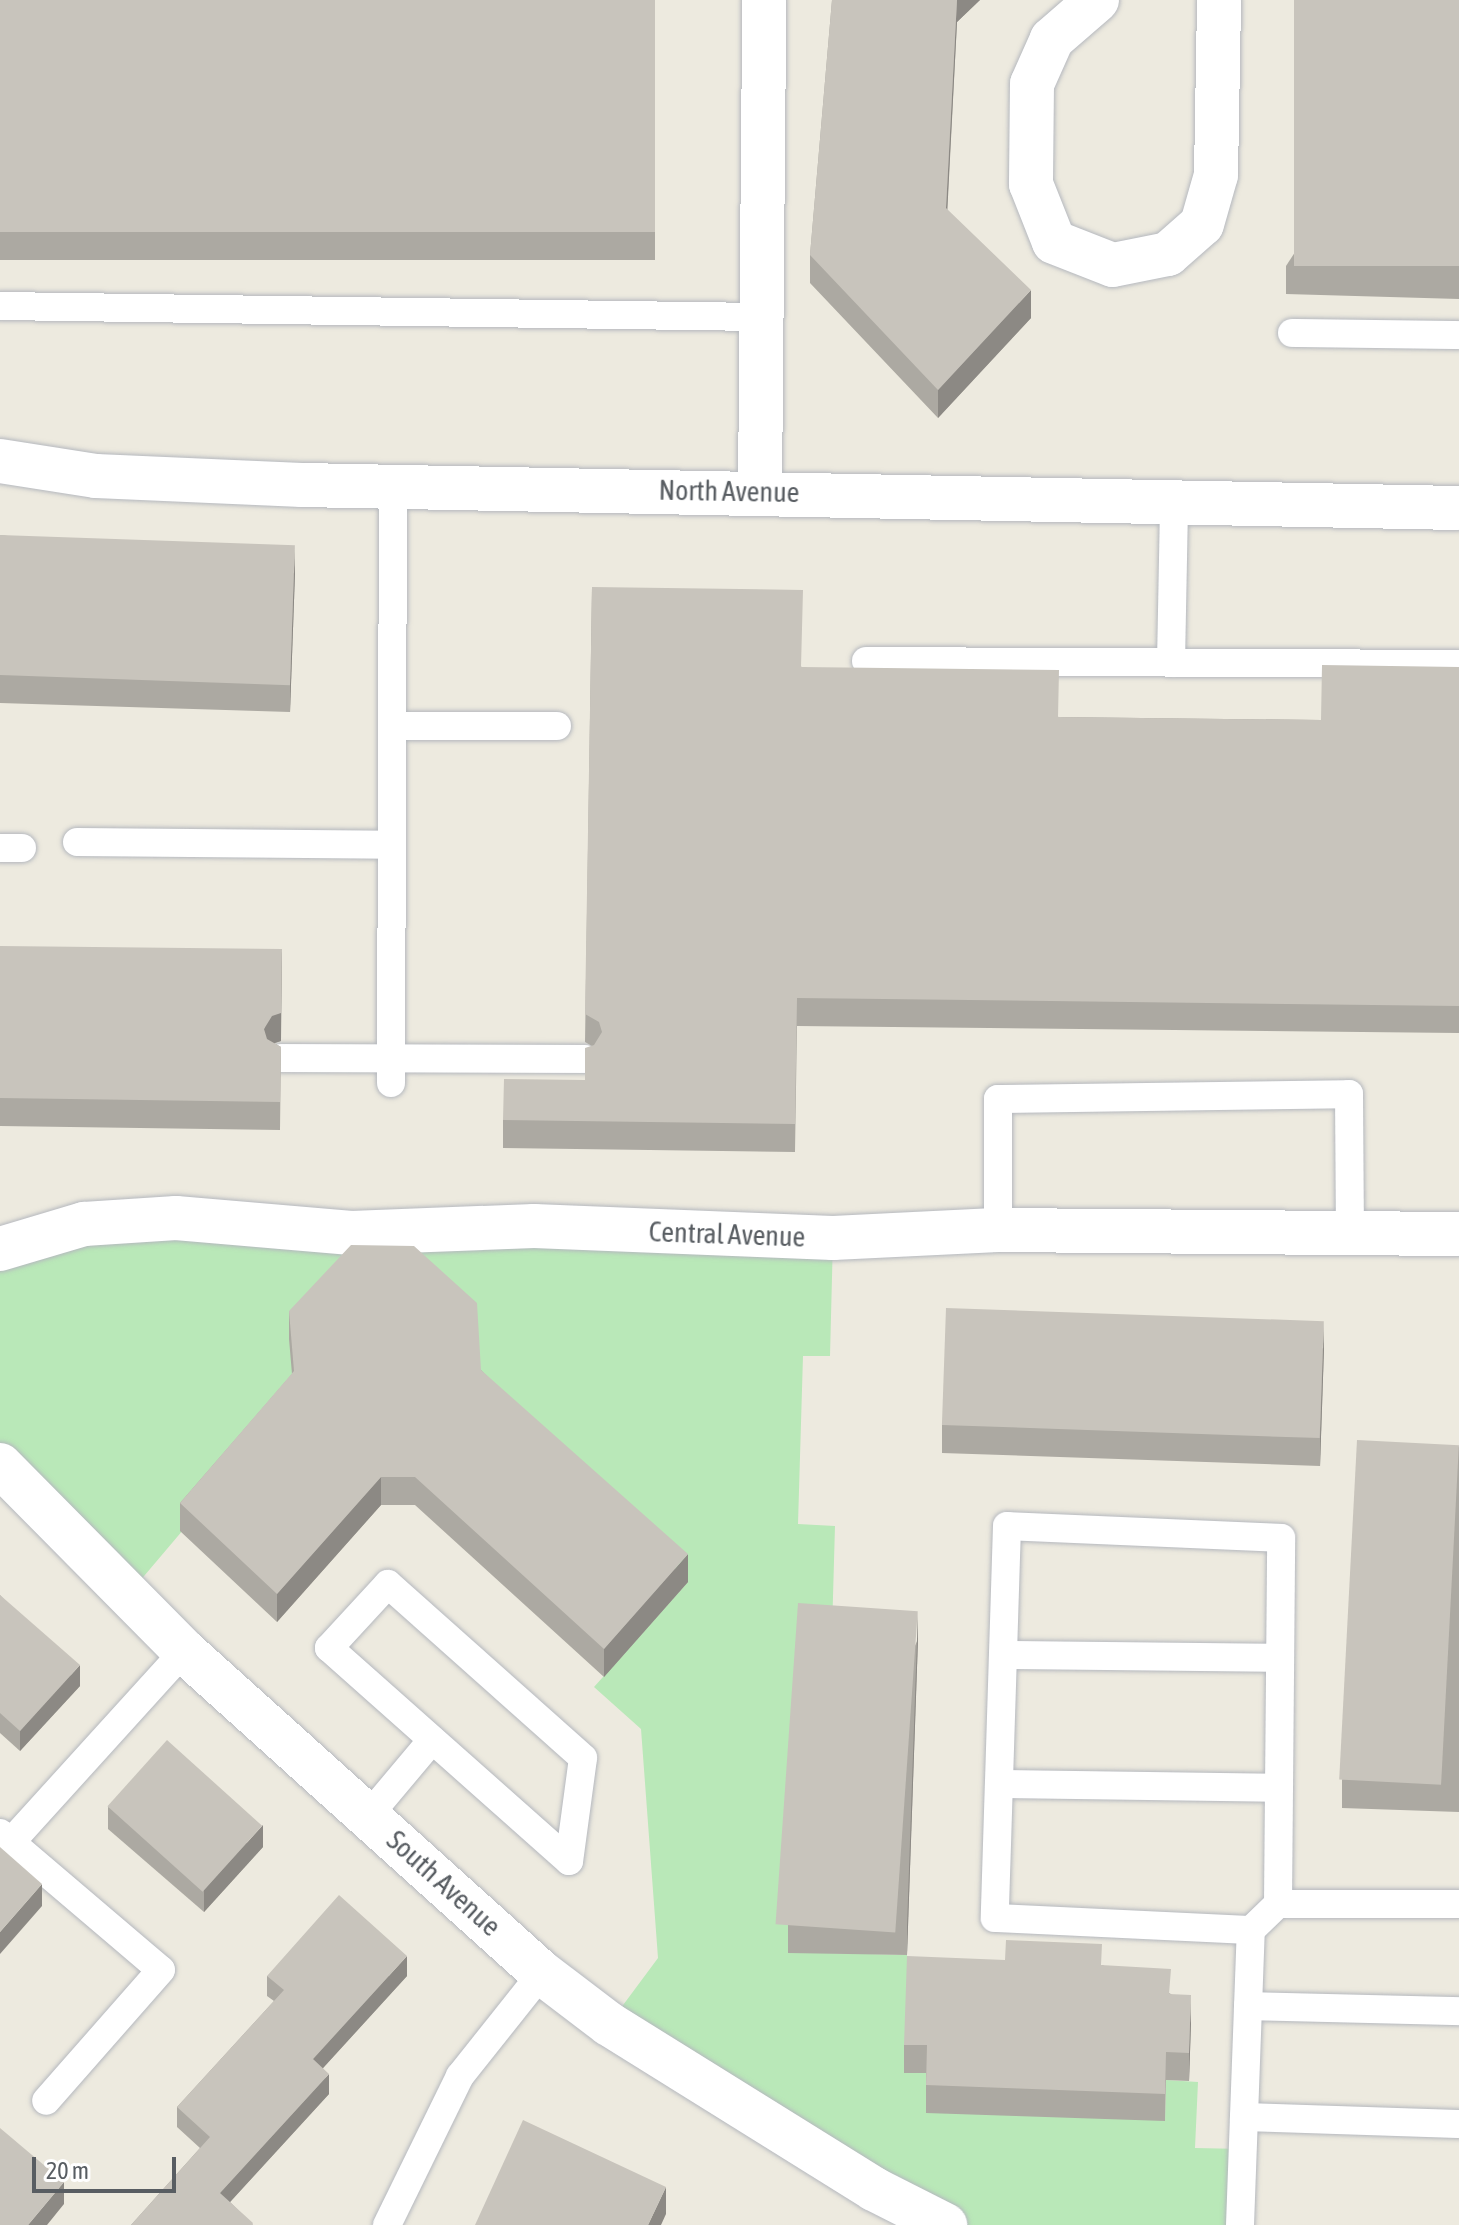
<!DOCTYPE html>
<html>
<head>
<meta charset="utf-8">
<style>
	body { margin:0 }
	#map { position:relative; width:1459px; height:2225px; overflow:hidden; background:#edeadf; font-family:"Asap Condensed",sans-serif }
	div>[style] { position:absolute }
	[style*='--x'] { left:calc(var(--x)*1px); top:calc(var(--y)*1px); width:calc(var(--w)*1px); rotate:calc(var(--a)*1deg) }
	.green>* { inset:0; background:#b9e8b8 }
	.roads { filter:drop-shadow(0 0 2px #b5b8be) drop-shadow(0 0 2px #b5b8be) }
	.lane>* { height:28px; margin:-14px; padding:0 14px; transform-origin:14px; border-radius:14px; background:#fff }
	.street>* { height:44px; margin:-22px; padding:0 22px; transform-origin:22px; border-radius:22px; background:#fff }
	.wall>* { inset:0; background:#aca9a2; transform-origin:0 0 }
	.shaded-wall>* { inset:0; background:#8c8984 }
	.building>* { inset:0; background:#c8c4bc; transform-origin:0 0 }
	span { translate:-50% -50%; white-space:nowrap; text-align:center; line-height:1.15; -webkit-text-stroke:7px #fff; paint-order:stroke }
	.street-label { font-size:28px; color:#585d62 }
	.scale { position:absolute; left:32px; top:2157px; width:144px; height:36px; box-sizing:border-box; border:4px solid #585d62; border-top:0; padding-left:10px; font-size:24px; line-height:28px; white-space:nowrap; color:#585d62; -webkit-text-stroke:6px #fff; paint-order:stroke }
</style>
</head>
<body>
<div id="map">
	<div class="green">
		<i style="clip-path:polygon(84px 1224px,833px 1238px,830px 1356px,803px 1356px,798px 1524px,835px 1526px,832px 1632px,788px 1952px,907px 1955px,907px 2006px,927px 2073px,1165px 2121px,1166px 2080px,1198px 2082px,1195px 2148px,1243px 2149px,1240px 2225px,945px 2225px,609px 2024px,658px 1958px,641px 1729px,594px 1687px,688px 1582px,294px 1399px,128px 1595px,0 1455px,0 1249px)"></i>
	</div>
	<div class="roads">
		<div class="lane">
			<i style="--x:0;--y:306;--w:761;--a:0.83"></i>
			<i style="--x:1292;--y:333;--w:167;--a:0.7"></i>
			<i style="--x:866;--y:661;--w:593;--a:0.29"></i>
			<i style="--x:1171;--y:663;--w:162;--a:-88.9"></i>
			<i style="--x:392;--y:726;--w:165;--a:0"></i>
			<i style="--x:77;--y:842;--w:315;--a:0.5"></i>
			<i style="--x:0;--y:848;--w:22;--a:0"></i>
			<i style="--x:281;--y:1058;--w:304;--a:0.2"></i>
			<i style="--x:391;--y:1083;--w:596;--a:-89.81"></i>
			<i style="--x:998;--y:1230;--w:131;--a:-90"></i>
			<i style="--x:998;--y:1099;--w:351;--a:-0.8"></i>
			<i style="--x:1349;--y:1094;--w:139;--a:89.6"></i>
			<i style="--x:388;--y:1584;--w:261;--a:41.7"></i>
			<i style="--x:583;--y:1758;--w:104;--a:97.7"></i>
			<i style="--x:569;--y:1861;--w:321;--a:-138.4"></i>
			<i style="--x:329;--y:1648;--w:87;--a:-47.3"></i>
			<i style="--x:1003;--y:1655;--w:277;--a:0.6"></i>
			<i style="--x:999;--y:1784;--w:280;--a:0.8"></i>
			<i style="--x:369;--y:1815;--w:98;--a:-50"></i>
			<i style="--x:0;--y:1833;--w:211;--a:40.4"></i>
			<i style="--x:161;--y:1970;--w:174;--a:131.3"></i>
			<i style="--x:11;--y:1842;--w:258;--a:-47.8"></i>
			<i style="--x:1278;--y:1904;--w:181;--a:0"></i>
			<i style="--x:1248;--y:2006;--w:211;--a:1.4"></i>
			<i style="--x:1244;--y:2117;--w:215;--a:1.9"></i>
			<i style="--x:387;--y:2225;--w:166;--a:-63.9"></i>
			<i style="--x:460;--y:2076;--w:132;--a:-51.5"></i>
			<i style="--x:1240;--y:2225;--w:295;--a:-87.9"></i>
			<i style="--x:1251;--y:1930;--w:37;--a:-44"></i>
			<i style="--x:1278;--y:1904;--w:366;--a:-89.5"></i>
			<i style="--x:1281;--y:1538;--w:274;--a:-177.5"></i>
			<i style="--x:1007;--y:1526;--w:392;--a:91.8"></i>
			<i style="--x:995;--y:1918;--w:256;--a:2.7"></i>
		</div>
		<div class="street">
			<i style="--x:1097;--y:0;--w:60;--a:139.1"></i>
			<i style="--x:1052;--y:39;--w:49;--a:114"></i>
			<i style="--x:1032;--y:84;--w:100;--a:90.6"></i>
			<i style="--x:1031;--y:184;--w:62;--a:68.4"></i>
			<i style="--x:1054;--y:242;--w:63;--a:21.3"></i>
			<i style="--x:1113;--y:265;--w:56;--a:-11.3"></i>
			<i style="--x:1168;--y:254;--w:45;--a:-41.4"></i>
			<i style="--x:1202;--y:224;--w:51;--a:-74.1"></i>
			<i style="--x:1216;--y:175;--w:175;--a:-89"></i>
			<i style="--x:0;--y:461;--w:97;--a:8.9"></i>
			<i style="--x:96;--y:476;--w:206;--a:2.5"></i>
			<i style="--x:302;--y:485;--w:1157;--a:1.14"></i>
			<i style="--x:760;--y:492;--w:492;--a:-89.5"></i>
			<i style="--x:0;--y:1249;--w:88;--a:-16.6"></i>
			<i style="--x:84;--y:1224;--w:92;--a:-3.7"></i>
			<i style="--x:176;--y:1218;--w:176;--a:4.9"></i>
			<i style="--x:351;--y:1233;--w:183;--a:-2.2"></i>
			<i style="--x:534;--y:1226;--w:299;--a:2.3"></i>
			<i style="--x:833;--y:1238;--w:165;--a:-2.8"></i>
			<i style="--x:998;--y:1230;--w:461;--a:0.5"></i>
			<i style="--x:0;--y:1465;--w:262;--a:45.3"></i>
			<i style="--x:184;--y:1651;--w:482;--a:42"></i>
			<i style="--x:542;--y:1973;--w:84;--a:37.3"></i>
			<i style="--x:609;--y:2024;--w:312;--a:31.9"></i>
			<i style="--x:874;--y:2189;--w:80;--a:26.9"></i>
		</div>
	</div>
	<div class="wall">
		<i style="left:0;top:0;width:655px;height:260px"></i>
		<i style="clip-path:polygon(832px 0,980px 0,957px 22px,947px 210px,1031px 318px,938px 418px,810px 283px,810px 255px)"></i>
		<i style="clip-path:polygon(1459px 0,1459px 299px,1286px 294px,1286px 266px)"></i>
		<i style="clip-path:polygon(0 535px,295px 573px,290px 712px,0 703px)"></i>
		<i style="clip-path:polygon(592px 587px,802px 667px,1059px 717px,1321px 720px,1459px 667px,1459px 1033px,797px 1026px,795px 1152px,503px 1148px,503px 1120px,585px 1080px,592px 1046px,585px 1042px)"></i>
		<i style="clip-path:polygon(0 946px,281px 1041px,274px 1043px,281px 1047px,280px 1130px,0 1126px)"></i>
		<i style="clip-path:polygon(289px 1311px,481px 1370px,688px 1582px,604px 1677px,415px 1505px,381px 1505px,277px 1622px,180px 1531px,180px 1503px,292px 1374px,289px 1339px)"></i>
		<i style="clip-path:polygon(1324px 1348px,1320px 1466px,942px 1453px,942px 1425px)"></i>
		<i style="clip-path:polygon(1459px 1445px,1459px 1812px,1342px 1808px,1342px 1780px)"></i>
		<i style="clip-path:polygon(0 1595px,80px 1686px,20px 1751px,0 1733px)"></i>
		<i style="clip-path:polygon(918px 1639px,907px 1955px,788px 1953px,788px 1925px)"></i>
		<i style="clip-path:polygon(108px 1807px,263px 1847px,204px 1912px,108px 1829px)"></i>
		<i style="clip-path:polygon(1102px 1965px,1171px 1994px,1191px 2023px,1189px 2081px,1166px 2080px,1165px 2121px,926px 2113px,926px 2073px,904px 2073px,904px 2045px)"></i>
		<i style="clip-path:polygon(267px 1976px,407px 1976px,323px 2068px,329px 2094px,230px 2202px,253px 2225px,131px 2225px,200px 2148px,177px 2127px,177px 2107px,274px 2001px,267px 1996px)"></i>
	</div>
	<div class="shaded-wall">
		<i style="clip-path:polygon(957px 0,980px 0,957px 22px,946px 236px,946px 208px)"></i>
		<i style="clip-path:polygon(1031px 290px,1031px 318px,938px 418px,938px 390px)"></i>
		<i style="clip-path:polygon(295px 545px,295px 573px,290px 712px,290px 685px)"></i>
		<i style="clip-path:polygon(282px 949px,281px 1041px,272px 1044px,264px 1057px,264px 1029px)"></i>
		<i style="clip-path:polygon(1324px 1321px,1324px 1348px,1320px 1466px,1320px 1438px)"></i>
		<i style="clip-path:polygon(381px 1477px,381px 1505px,277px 1622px,277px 1594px)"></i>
		<i style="clip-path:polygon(688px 1554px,688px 1582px,604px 1677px,604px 1649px)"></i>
		<i style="clip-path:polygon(918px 1611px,918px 1639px,907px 1955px,907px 1927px)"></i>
		<i style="clip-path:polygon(80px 1665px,80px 1686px,20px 1751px,20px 1731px)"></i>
		<i style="clip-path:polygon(263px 1825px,263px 1847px,204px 1912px,204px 1890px)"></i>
		<i style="clip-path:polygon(42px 1884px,42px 1906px,0 1954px,0 1932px)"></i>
		<i style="clip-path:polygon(407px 1956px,407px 1976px,313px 2079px,313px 2059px)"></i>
		<i style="clip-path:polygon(1191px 1995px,1191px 2023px,1189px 2081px,1189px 2053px)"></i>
		<i style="clip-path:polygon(329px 2074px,329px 2094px,220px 2213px,220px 2193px)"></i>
		<i style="clip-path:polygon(64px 2182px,64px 2204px,47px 2225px,28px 2225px)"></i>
		<i style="clip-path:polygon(666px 2187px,666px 2214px,661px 2225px,648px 2225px)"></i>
	</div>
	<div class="building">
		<i style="left:0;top:0;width:655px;height:232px"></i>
		<i style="clip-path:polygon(832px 0,957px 0,946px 208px,1031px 290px,938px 390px,810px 255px)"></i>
		<i style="left:1294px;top:0;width:165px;height:266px"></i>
		<i style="left:0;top:535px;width:295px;height:140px;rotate:2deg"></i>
		<i style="clip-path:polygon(592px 587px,803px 590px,801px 667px,1059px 670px,1058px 717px,1321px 720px,1322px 665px,1459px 667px,1459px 1006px,797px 998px,795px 1124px,503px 1120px,504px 1079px,585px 1080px,585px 1048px,594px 1045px,602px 1032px,599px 1022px,585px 1014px)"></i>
		<i style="clip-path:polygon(0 946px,282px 949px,281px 1013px,272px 1016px,264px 1029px,267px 1039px,281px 1047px,280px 1102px,0 1098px)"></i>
		<i style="clip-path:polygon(351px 1245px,414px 1246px,477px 1303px,481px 1370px,688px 1554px,604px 1649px,415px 1477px,381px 1477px,277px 1594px,180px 1503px,294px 1371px,289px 1311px)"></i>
		<i style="left:946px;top:1308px;width:378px;height:117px;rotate:2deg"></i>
		<i style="left:1357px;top:1440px;width:102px;height:340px;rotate:3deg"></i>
		<i style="clip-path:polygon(0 1595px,80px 1665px,20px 1731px,0 1713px)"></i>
		<i style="left:798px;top:1603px;width:120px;height:322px;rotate:4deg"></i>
		<i style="left:167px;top:1740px;width:128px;height:89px;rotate:42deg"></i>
		<i style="clip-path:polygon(0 1847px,42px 1884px,0 1932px)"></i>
		<i style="clip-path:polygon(339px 1895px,407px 1956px,313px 2059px,329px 2074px,220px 2193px,253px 2223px,252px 2225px,131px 2225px,210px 2137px,177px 2107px,284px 1990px,267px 1976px)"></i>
		<i style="clip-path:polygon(1006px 1940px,1102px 1944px,1101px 1965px,1171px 1969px,1169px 1994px,1191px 1995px,1189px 2053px,1166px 2052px,1165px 2094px,926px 2085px,927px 2045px,904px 2045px,907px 1956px,1005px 1960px)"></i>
		<i style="clip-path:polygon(523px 2120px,666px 2187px,648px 2225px,475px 2225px)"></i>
		<i style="clip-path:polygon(0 2128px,64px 2182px,28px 2225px,0 2225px)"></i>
	</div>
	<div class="street-label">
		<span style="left:729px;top:491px;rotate:1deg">North Avenue</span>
		<span style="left:727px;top:1234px;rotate:2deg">Central Avenue</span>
		<span style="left:444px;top:1883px;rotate:42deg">South Avenue</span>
	</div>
	<div class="scale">20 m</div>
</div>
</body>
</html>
